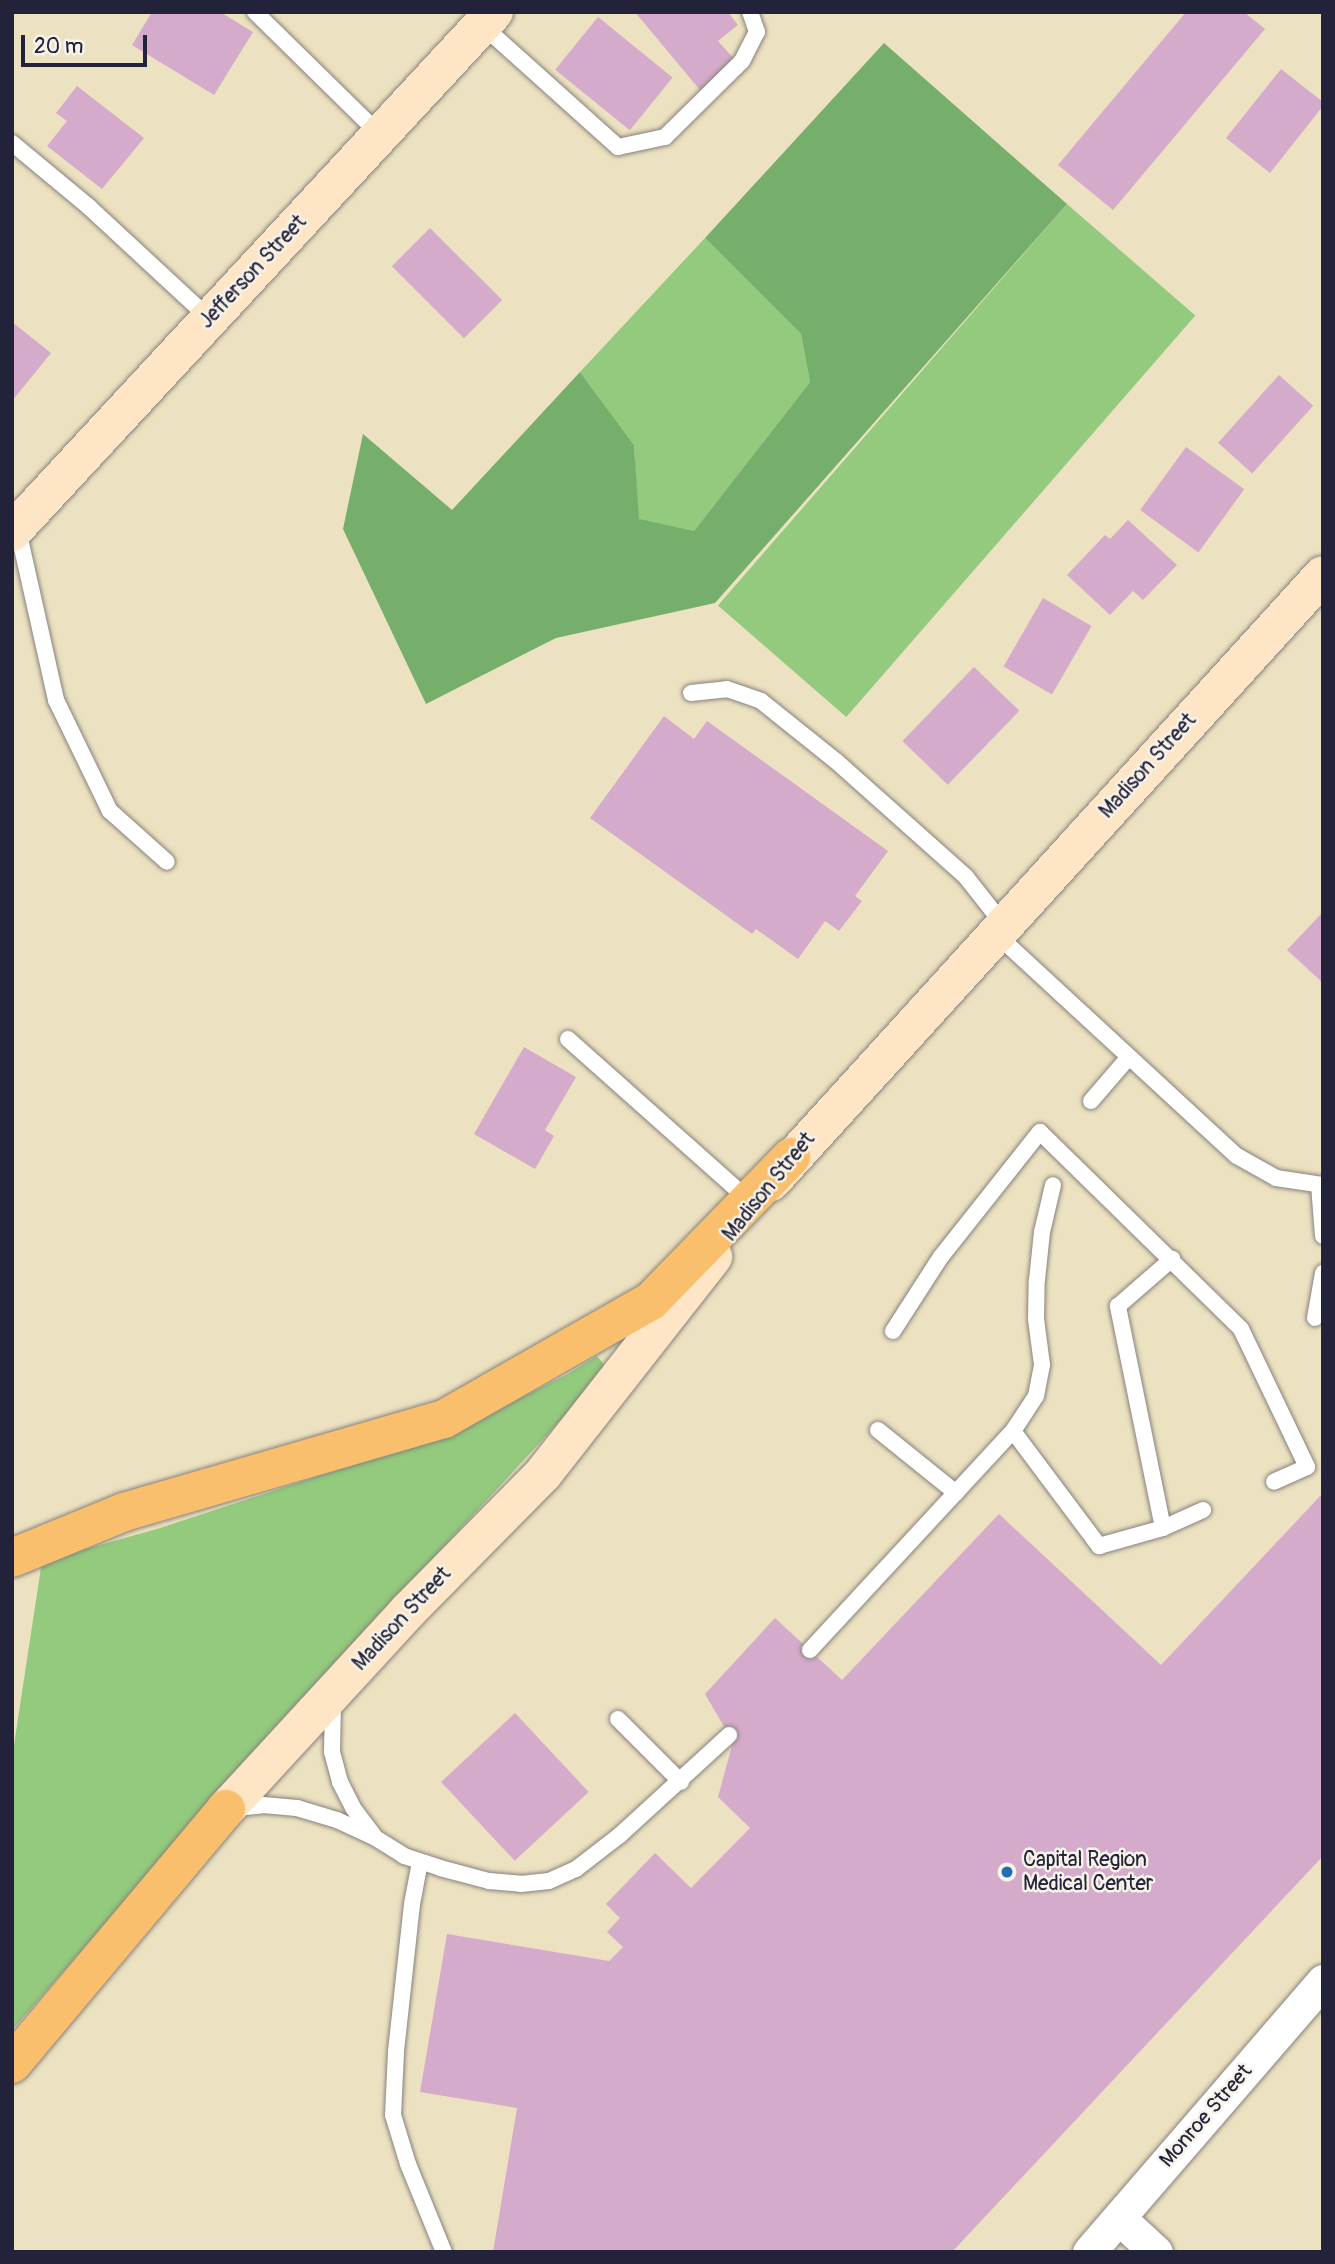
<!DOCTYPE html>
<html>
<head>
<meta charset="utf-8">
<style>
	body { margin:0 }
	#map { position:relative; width:1335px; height:2264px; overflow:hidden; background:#ece1c0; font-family:Pangolin,sans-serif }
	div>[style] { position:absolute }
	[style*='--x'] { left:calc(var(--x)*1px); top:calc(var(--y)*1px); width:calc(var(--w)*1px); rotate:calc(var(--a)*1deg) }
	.green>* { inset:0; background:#93ca7d; transform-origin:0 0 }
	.forest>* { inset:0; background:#76ae6c }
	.building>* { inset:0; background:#d5abcb; transform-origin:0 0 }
	.roads { filter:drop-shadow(0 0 2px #87827e) drop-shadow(0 0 2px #87827e) }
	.lane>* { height:16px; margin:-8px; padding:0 8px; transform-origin:8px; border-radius:8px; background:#fff }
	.street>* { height:33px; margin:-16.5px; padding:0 16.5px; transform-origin:16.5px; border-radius:16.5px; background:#fff }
	.secondary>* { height:38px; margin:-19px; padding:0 19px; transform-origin:19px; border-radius:19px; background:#fde5c5 }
	.highway>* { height:38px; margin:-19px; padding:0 19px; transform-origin:19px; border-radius:19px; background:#f9bf6d }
	.dots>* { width:19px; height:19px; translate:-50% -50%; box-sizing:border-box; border:4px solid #f7f3e8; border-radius:50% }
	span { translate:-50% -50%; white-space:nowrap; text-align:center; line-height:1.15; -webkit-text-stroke:5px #f7f3e8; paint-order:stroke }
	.street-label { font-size:21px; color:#22223b }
	.poi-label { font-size:21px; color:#22223b }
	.left { translate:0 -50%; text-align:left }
	.frame { position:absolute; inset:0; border:14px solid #22223b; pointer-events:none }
	.scale { position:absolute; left:21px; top:35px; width:126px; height:32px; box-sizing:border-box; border:4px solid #22223b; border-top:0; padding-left:9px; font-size:21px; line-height:24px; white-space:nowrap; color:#22223b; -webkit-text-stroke:5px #f7f3e8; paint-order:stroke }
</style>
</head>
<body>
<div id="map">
	<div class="green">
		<i style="left:1067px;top:204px;width:170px;height:532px;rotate:41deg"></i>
		<i style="clip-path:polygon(705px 238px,801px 334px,810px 382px,694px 531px,638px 520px,634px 445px,580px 372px)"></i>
		<i style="clip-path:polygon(597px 1356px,608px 1369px,299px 1703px,12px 2030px,12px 1758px,42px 1561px,157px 1529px,450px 1433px,566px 1375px)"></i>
	</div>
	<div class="forest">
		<i style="clip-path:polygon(884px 43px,1067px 204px,715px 603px,556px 638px,426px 704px,343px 529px,363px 434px,452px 510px,580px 372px,634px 445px,639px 519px,694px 531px,810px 382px,801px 334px,705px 238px)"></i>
	</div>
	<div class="building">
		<i style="clip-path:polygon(152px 12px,220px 12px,253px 32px,214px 95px,132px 45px)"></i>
		<i style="clip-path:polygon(635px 12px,728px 12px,738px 25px,718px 41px,735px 60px,700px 90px)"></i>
		<i style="clip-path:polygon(1186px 12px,1244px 12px,1265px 29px,1113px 210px,1058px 165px)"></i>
		<i style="left:598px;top:17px;width:96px;height:68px;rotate:39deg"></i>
		<i style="clip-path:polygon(1281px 69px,1323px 102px,1323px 106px,1270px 173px,1226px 138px)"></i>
		<i style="clip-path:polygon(77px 86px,144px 138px,102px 189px,47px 146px,67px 121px,56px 113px)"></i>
		<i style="left:430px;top:228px;width:102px;height:54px;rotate:45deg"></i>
		<i style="clip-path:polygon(12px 322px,51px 353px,12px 401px)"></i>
		<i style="left:1279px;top:375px;width:46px;height:91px;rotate:42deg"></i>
		<i style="left:1186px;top:447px;width:72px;height:78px;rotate:36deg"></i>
		<i style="clip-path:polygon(1128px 520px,1177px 565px,1143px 600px,1133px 591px,1110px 615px,1067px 575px,1105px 535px,1110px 539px)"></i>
		<i style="left:1043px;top:598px;width:56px;height:79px;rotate:30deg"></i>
		<i style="left:974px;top:667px;width:63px;height:103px;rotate:44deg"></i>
		<i style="clip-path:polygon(664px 716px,694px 739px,707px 721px,888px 851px,855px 896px,862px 901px,839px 931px,825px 921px,798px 959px,756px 929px,752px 934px,590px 818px)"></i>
		<i style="clip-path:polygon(1323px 912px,1323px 983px,1287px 950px)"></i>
		<i style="clip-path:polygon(524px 1047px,576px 1077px,545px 1130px,554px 1136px,535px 1169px,474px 1134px)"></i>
		<i style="clip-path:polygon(1323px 1493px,1323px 1856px,952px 2252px,493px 2252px,517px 2108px,420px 2092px,447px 1934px,609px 1961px,623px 1947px,607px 1932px,620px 1918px,606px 1904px,655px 1853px,691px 1888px,750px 1828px,718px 1797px,733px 1742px,705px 1694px,775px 1618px,842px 1680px,999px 1514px,1161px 1665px)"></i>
		<i style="left:515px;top:1713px;width:108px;height:101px;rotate:47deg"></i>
	</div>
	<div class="roads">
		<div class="lane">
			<i style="--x:255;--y:12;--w:174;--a:44.5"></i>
			<i style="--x:482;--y:25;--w:183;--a:41.9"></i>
			<i style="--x:618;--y:147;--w:48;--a:-12"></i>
			<i style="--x:665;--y:137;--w:108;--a:-44.6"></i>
			<i style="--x:742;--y:61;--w:33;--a:-63"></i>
			<i style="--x:757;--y:32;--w:21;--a:-109"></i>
			<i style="--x:12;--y:143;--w:100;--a:39.7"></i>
			<i style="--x:89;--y:207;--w:165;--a:42.8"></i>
			<i style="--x:18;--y:530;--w:174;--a:77.4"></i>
			<i style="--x:56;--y:700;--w:123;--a:64.1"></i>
			<i style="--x:110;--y:811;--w:76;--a:41.8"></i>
			<i style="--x:691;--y:693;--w:36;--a:-6"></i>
			<i style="--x:727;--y:689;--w:36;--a:19"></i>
			<i style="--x:761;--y:701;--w:96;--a:38.7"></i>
			<i style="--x:836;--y:761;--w:174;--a:41.7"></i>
			<i style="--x:966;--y:877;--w:60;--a:51.8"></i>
			<i style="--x:995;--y:933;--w:329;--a:42.7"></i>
			<i style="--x:1237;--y:1156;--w:45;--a:29.4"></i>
			<i style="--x:1276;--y:1178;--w:48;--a:8.5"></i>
			<i style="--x:568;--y:1039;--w:242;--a:41.7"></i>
			<i style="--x:1091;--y:1101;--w:58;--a:-49.2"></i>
			<i style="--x:1319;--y:1185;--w:51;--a:85.5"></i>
			<i style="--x:1315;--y:1318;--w:46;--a:-79.9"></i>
			<i style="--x:893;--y:1331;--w:87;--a:-57.2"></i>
			<i style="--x:940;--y:1258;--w:161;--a:-51.6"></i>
			<i style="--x:1040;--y:1132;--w:281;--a:44.4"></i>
			<i style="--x:1241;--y:1329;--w:153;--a:64.4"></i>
			<i style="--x:1307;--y:1467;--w:36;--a:156"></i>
			<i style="--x:878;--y:1430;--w:100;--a:38.9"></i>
			<i style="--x:1013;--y:1431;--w:144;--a:53.2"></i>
			<i style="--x:1099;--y:1546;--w:66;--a:-15.7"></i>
			<i style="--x:1163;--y:1528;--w:44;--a:-24.2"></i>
			<i style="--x:1163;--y:1528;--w:227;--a:-101.5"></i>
			<i style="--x:1118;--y:1306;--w:72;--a:-41"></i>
			<i style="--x:810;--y:1650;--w:299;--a:-47.2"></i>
			<i style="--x:1013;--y:1431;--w:42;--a:-56.7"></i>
			<i style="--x:1036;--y:1396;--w:32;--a:-79"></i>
			<i style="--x:1042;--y:1365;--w:46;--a:-97.4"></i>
			<i style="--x:1036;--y:1319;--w:39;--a:-89"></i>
			<i style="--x:1037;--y:1280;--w:48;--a:-84.1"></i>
			<i style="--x:1042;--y:1232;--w:48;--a:-76.8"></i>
			<i style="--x:333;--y:1703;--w:49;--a:91.2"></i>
			<i style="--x:332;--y:1752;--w:31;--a:75"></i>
			<i style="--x:340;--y:1782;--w:29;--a:63"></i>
			<i style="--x:353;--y:1808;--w:34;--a:53"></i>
			<i style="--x:618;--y:1719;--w:89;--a:45"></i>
			<i style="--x:236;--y:1808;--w:27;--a:-6"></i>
			<i style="--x:263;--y:1805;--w:34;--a:5"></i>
			<i style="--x:297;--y:1808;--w:42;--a:16.7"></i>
			<i style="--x:337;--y:1820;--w:41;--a:24.7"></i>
			<i style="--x:374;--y:1837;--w:36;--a:32"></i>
			<i style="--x:404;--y:1856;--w:38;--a:18"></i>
			<i style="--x:440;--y:1868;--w:51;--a:14.9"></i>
			<i style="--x:489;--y:1881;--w:32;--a:5"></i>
			<i style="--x:521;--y:1884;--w:28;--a:-6"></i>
			<i style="--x:549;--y:1881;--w:30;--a:-24"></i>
			<i style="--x:576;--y:1869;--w:56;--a:-37.7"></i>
			<i style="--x:620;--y:1835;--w:148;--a:-42.5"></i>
			<i style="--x:420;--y:1862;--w:43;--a:100.8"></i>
			<i style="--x:412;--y:1904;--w:149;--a:96.2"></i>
			<i style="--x:396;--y:2052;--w:63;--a:92.7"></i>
			<i style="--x:393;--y:2115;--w:51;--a:73"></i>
			<i style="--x:408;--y:2164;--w:95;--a:67.8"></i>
		</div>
		<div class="street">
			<i style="--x:1119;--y:2218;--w:50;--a:42.6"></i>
			<i style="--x:1089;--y:2252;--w:358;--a:-49.2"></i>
		</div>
		<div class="secondary">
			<i style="--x:12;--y:532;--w:709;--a:-47.17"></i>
			<i style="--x:771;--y:1182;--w:820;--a:-47.72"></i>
			<i style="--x:226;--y:1809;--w:269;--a:-47.4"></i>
			<i style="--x:408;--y:1611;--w:192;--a:-45.4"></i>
			<i style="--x:543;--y:1474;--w:276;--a:-51.9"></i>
		</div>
		<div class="highway">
			<i style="--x:12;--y:1558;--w:121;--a:-22.3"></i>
			<i style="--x:124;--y:1512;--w:333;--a:-16.2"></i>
			<i style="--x:444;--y:1419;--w:238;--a:-29.7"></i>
			<i style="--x:651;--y:1301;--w:201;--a:-45.8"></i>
			<i style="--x:12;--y:2064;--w:333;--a:-50"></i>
		</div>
	</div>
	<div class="dots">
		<i style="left:1007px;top:1872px;background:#1f6fb2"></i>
	</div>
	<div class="street-label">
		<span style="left:253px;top:272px;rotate:-47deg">Jefferson Street</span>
		<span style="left:1148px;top:766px;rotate:-48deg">Madison Street</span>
		<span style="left:769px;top:1187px;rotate:-51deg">Madison Street</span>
		<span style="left:402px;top:1619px;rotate:-47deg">Madison Street</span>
		<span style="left:1206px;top:2116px;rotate:-49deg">Monroe Street</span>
	</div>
	<div class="poi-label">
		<span class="left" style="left:1023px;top:1872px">Capital Region<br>Medical Center</span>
	</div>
	<div class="frame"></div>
	<div class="scale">20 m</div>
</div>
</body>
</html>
